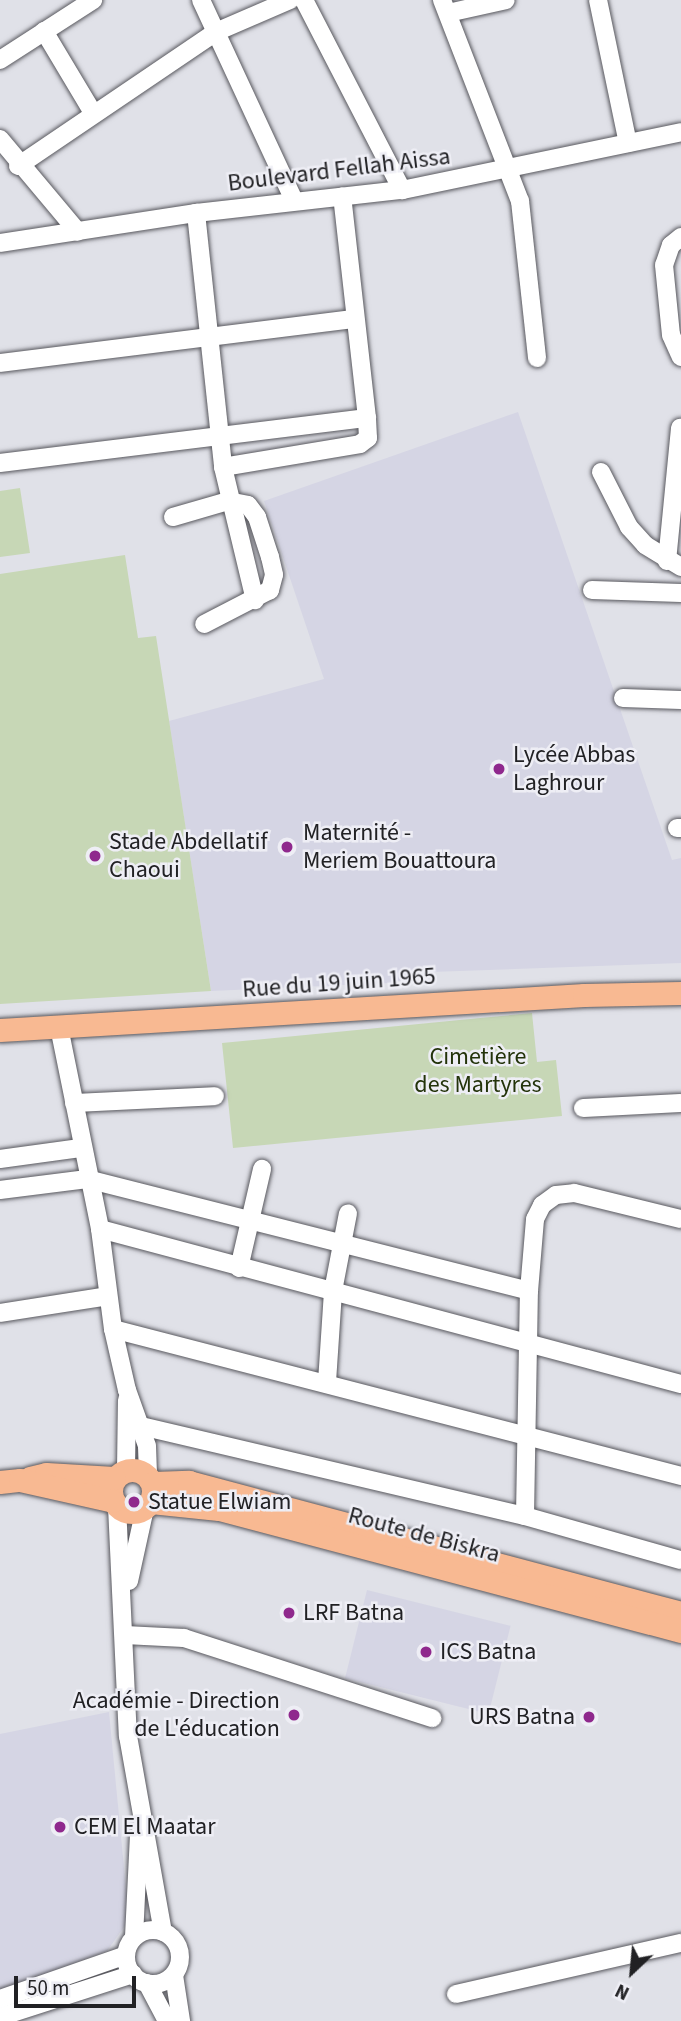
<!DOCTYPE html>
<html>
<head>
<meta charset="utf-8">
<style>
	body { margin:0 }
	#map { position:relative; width:681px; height:2021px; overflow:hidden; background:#e0e1e8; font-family:"Source Sans 3",sans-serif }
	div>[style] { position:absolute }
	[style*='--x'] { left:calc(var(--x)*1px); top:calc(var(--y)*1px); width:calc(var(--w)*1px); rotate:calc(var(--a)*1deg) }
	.built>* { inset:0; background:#d5d5e4; transform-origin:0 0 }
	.green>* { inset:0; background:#c7d7b6 }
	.roads { filter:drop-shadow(0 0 2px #58585e) drop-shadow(0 0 2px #58585e) }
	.minor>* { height:18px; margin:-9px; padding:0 9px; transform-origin:9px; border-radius:9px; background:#fff }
	.minor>.ring { margin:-9px; padding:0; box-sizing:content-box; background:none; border:18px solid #fff; border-radius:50% }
	.major>* { height:23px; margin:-11.5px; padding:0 11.5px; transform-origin:11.5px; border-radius:11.5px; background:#f8b992 }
	.major>.ring { margin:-11.5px; padding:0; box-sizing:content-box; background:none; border:23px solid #f8b992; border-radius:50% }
	.dots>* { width:19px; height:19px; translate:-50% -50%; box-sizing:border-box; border:4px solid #eeeef5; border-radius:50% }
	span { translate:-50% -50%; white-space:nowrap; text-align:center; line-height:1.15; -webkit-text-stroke:5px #eeeef5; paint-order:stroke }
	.street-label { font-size:24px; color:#212124 }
	.poi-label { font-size:24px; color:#212124 }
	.left { translate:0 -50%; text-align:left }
	.right { translate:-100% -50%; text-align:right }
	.park-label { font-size:24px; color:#23330a }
	.north { position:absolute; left:597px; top:1937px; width:70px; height:70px; -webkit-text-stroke:5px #eeeef5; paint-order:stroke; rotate:206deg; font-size:19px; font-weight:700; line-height:28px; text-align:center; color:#212124 }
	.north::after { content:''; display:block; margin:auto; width:24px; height:32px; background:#212124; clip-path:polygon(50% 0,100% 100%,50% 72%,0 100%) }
	.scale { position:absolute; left:14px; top:1976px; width:122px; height:32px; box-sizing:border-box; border:4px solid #212124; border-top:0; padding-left:9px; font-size:21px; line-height:24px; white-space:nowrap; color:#212124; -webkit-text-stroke:5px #eeeef5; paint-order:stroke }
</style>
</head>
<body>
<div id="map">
	<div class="built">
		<i style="clip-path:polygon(518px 412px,672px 860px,681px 858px,681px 963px,431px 972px,391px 983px,211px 991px,169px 721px,324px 679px,264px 501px)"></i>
		<i style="left:367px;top:1590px;width:148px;height:91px;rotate:14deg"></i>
		<i style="clip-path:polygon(109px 1712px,129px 1920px,107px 1951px,0 1991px,0 1734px)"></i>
	</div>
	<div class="green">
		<i style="clip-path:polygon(20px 488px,30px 553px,0 557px,0 491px)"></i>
		<i style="clip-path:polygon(125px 555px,138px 638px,156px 636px,211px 991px,0 1004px,0 574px)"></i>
		<i style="clip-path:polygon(532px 1013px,537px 1062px,556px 1060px,562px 1116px,233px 1148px,222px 1043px)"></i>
	</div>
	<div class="roads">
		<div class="minor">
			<i style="--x:201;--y:0;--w:221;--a:65.1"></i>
			<i style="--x:304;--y:0;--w:214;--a:62.7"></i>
			<i style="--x:442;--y:0;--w:216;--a:68.8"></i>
			<i style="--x:520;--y:201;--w:158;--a:83.8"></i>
			<i style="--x:598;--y:0;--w:146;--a:78.2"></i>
			<i style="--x:448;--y:13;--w:59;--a:-12.6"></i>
			<i style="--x:44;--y:31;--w:96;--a:59.1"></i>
			<i style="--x:0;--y:60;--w:111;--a:-32.8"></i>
			<i style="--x:0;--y:139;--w:121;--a:50"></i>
			<i style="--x:18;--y:166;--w:239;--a:-34.1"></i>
			<i style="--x:216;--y:32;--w:81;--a:-23.4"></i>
			<i style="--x:196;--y:213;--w:255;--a:83.9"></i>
			<i style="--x:223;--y:467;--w:137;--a:76.5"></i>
			<i style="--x:681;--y:237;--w:13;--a:141"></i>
			<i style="--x:671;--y:245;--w:21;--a:109"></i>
			<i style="--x:664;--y:265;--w:70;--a:84.3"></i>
			<i style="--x:671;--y:335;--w:24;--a:66"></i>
			<i style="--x:0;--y:243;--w:198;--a:-8.7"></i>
			<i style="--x:196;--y:213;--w:207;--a:-6.4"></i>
			<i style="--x:402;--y:190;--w:285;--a:-11.7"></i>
			<i style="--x:0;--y:363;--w:357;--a:-7.1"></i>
			<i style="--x:0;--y:463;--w:370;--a:-7"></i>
			<i style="--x:367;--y:418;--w:223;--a:-96.4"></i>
			<i style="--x:223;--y:467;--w:139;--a:-9.5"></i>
			<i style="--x:360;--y:444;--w:10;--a:-37"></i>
			<i style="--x:368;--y:438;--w:20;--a:-93"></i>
			<i style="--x:601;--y:472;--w:62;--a:63"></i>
			<i style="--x:629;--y:527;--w:24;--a:48"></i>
			<i style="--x:645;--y:545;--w:42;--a:31.4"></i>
			<i style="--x:173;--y:517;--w:57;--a:-16.2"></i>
			<i style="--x:228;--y:501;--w:20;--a:11"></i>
			<i style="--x:248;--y:505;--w:15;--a:53"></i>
			<i style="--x:257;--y:517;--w:42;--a:72"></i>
			<i style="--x:270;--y:557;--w:18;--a:77"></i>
			<i style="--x:274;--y:575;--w:16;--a:105"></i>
			<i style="--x:270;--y:590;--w:74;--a:152.7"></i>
			<i style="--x:667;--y:561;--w:134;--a:-84.4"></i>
			<i style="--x:592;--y:590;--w:89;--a:1.9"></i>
			<i style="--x:623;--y:698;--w:58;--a:2"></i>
			<i style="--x:677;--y:828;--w:4;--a:0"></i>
			<i style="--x:59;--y:1027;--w:206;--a:78.5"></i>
			<i style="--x:100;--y:1229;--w:101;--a:82.6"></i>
			<i style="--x:113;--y:1329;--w:63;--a:77.1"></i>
			<i style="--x:127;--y:1390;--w:59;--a:70.3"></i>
			<i style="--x:147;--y:1446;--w:30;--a:88"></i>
			<i style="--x:74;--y:1103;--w:141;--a:-2.8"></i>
			<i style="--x:583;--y:1108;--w:98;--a:-2.9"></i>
			<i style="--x:0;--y:1159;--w:81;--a:-7.8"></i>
			<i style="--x:0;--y:1190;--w:88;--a:-7.2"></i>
			<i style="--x:87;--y:1179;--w:456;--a:14.2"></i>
			<i style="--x:100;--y:1229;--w:601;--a:14.94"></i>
			<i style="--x:239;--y:1268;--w:102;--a:-76.9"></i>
			<i style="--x:0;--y:1313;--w:109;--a:-8.9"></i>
			<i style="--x:113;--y:1329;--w:587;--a:14.51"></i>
			<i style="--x:327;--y:1382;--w:91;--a:-86.2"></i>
			<i style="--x:333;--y:1291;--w:79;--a:-79.1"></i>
			<i style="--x:141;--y:1426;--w:394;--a:13.2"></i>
			<i style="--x:525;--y:1516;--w:162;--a:15.8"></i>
			<i style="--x:126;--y:1470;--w:70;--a:-89.2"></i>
			<i style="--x:117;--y:1506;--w:230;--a:87.3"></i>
			<i style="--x:128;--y:1736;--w:199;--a:79.9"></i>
			<i style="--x:525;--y:1516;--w:225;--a:-89"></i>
			<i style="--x:529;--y:1291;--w:72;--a:-85.2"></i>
			<i style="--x:535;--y:1219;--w:16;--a:-63"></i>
			<i style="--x:542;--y:1205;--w:17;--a:-36"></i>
			<i style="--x:556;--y:1195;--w:18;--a:-6"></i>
			<i style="--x:574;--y:1193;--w:110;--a:13.7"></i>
			<i style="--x:129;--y:1581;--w:75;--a:-77.6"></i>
			<i style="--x:125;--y:1635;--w:59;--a:2.9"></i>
			<i style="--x:184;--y:1638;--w:261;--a:17.9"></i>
			<i class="ring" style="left:126px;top:1930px;width:36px;height:36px"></i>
			<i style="--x:134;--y:1937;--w:102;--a:-87.2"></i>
			<i style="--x:174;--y:1975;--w:47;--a:81.3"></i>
			<i style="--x:147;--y:1983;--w:43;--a:62.2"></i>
			<i style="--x:456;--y:1994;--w:231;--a:-12.8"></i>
			<i style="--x:0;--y:1999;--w:133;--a:-19.2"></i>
			<i style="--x:0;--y:2017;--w:140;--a:-17.9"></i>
		</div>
		<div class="major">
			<i style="--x:0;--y:1030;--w:585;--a:-3.43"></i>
			<i style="--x:584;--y:995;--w:97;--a:-1.2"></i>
			<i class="ring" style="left:111px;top:1470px;width:19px;height:19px"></i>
			<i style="--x:30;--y:1478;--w:16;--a:-14"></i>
			<i style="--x:46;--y:1474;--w:68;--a:3.4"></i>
			<i style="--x:0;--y:1482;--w:20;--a:-6"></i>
			<i style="--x:20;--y:1480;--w:95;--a:12.7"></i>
			<i style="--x:153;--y:1483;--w:36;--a:-2"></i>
			<i style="--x:189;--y:1482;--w:509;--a:14.91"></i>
			<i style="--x:151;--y:1502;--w:68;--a:5.9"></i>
			<i style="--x:219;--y:1509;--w:478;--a:14.8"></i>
		</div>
	</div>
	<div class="dots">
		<i style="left:499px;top:769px;background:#8f288d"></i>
		<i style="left:287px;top:847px;background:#8f288d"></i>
		<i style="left:95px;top:856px;background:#8f288d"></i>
		<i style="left:134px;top:1502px;background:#8f288d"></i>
		<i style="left:289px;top:1613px;background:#8f288d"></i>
		<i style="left:426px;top:1652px;background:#8f288d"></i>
		<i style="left:294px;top:1715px;background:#8f288d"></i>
		<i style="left:589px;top:1717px;background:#8f288d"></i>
		<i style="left:60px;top:1827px;background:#8f288d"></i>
	</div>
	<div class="street-label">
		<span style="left:339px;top:170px;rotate:-7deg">Boulevard Fellah Aissa</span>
		<span style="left:339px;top:983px;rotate:-4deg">Rue du 19 juin 1965</span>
		<span style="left:424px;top:1535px;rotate:15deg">Route de Biskra</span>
	</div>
	<div class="poi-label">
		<span class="left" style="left:513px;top:769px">Lycée Abbas<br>Laghrour</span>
		<span class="left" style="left:303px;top:847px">Maternité -<br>Meriem Bouattoura</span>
		<span class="left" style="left:109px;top:856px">Stade Abdellatif<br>Chaoui</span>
		<span class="left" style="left:148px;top:1502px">Statue Elwiam</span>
		<span class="left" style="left:303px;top:1613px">LRF Batna</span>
		<span class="left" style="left:440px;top:1652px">ICS Batna</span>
		<span class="right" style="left:280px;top:1715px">Académie - Direction<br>de L'éducation</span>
		<span class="right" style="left:575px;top:1717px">URS Batna</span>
		<span class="left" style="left:74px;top:1827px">CEM El Maatar</span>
	</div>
	<div class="park-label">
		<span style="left:478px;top:1071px">Cimetière<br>des Martyres</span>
	</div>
	<div class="north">N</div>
	<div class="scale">50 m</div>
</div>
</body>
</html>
